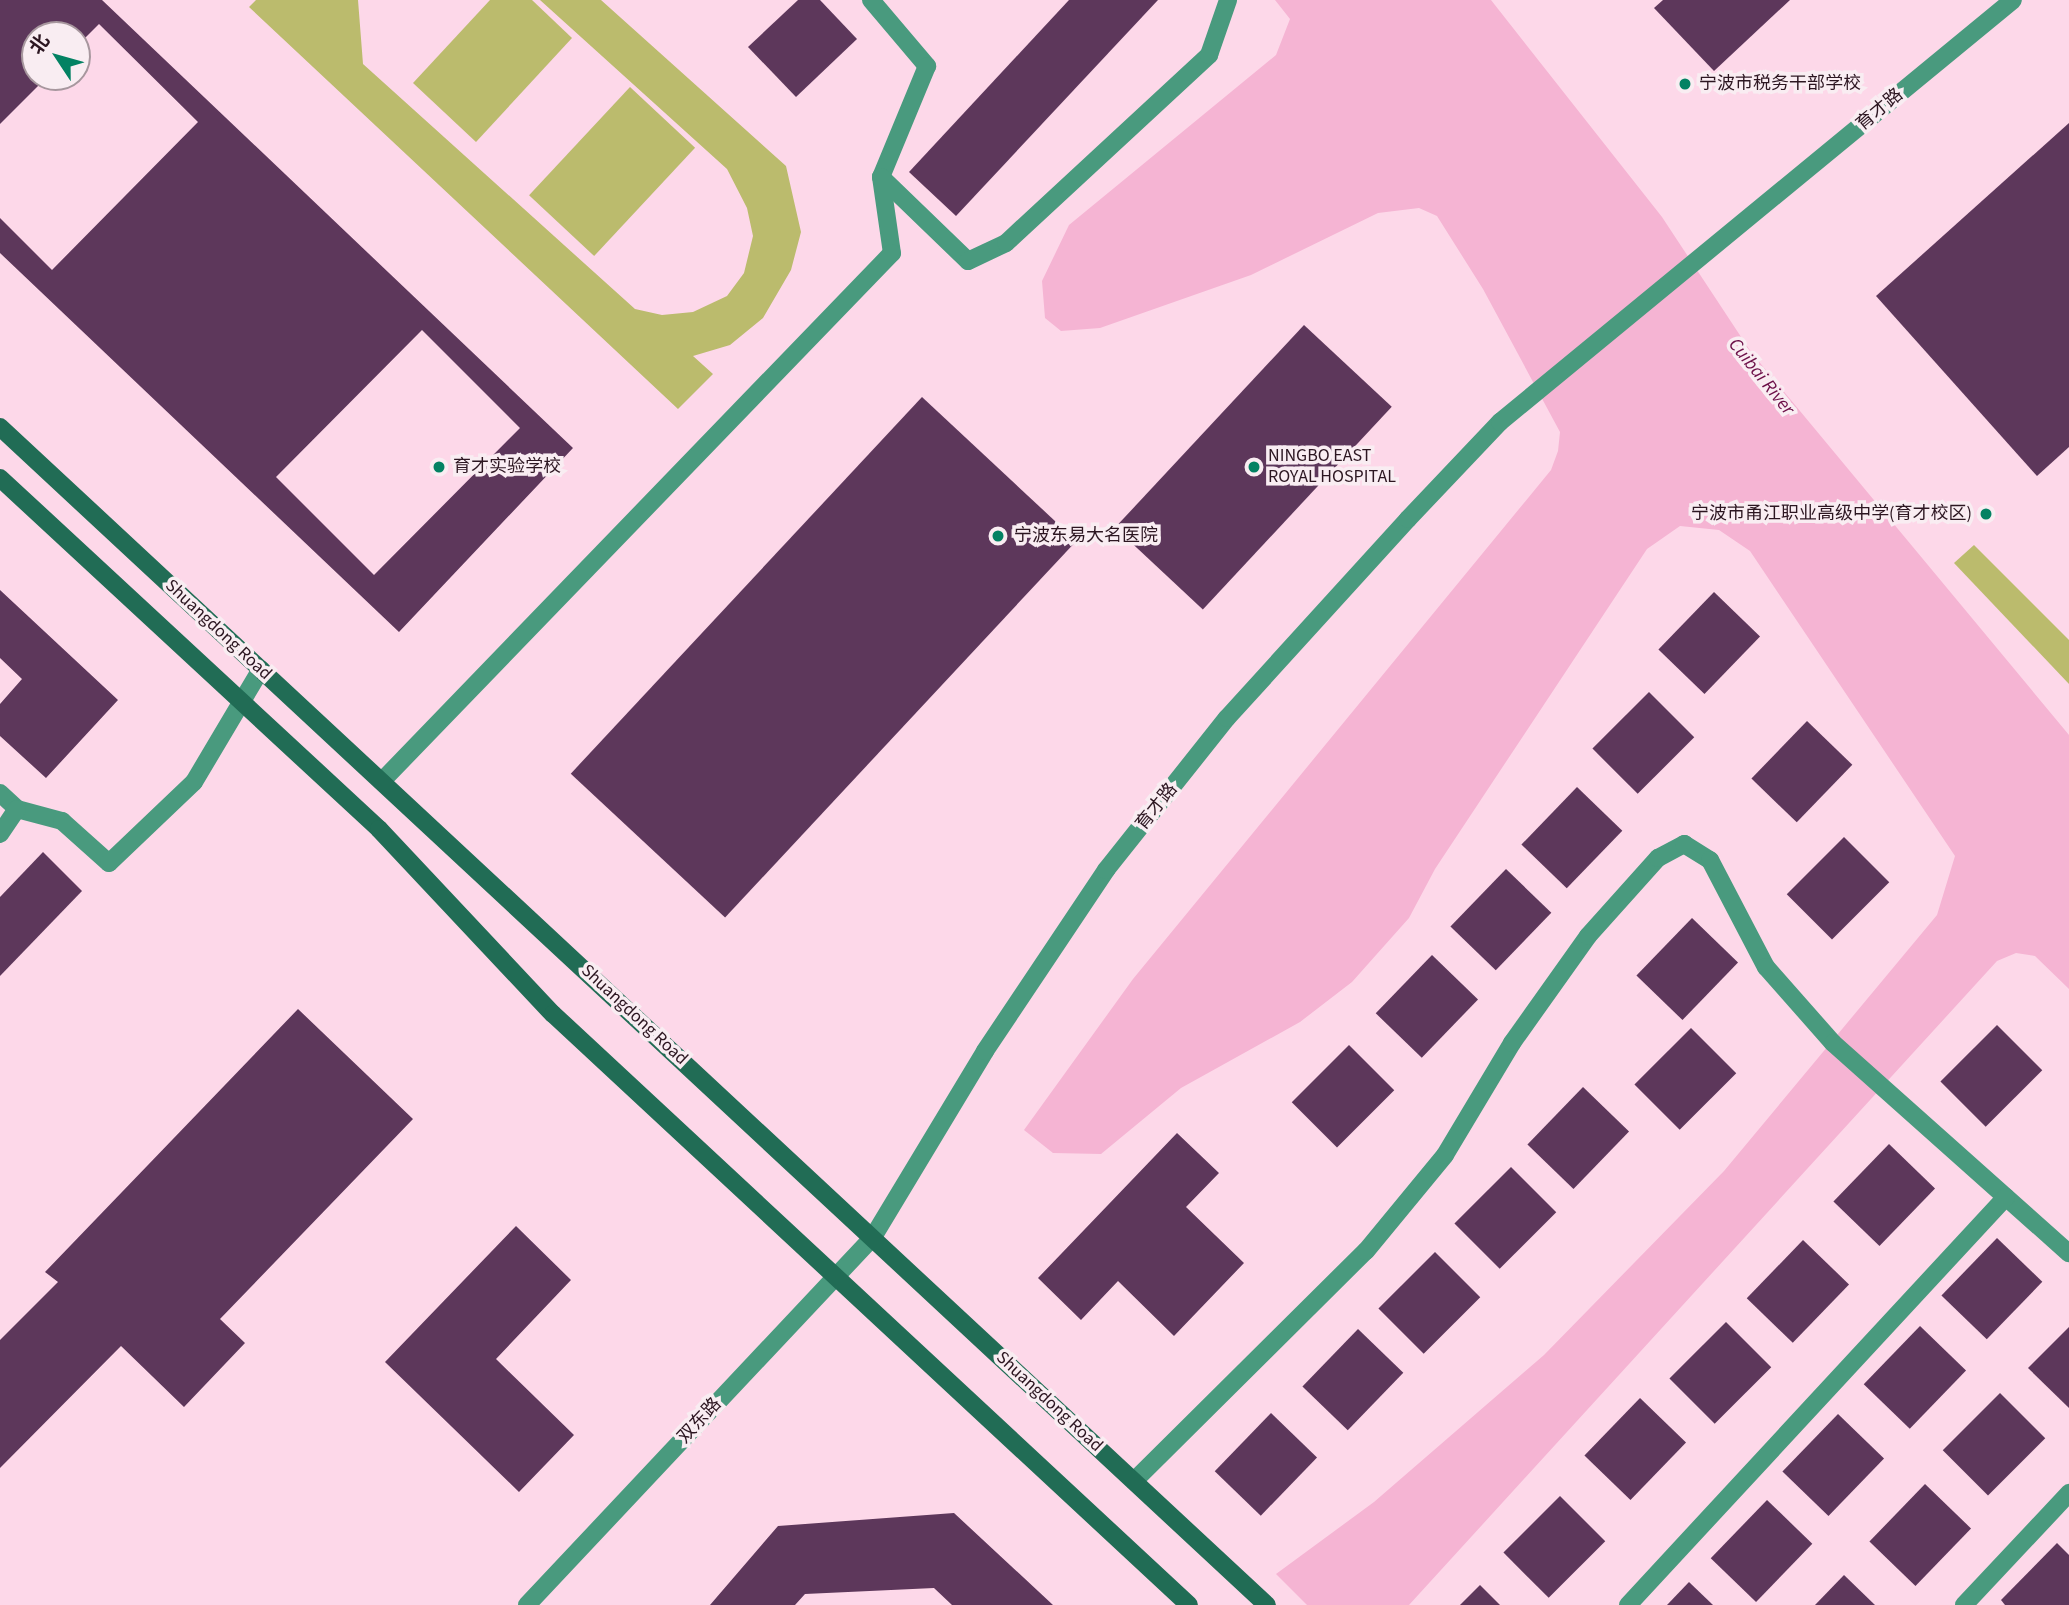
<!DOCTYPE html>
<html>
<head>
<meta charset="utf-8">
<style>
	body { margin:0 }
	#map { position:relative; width:2069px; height:1605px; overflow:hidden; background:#fdd8e9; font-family:"Source Sans 3","Noto Sans SC",sans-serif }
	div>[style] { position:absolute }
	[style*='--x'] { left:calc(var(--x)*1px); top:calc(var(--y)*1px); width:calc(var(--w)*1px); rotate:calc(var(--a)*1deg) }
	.green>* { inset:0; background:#bbbb6d; transform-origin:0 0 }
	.water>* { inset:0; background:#f5b4d3 }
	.building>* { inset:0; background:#5d375b; transform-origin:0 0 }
	.service>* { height:18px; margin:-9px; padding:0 9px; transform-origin:9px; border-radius:9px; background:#499a7e }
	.minor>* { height:18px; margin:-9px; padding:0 9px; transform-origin:9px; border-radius:9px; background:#499a7e }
	.tertiary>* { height:18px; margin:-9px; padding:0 9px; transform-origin:9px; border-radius:9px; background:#499a7e }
	.secondary>* { height:18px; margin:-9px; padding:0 9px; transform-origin:9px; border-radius:9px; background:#216c55 }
	.dots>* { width:19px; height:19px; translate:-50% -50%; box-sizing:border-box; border:4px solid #f9edf2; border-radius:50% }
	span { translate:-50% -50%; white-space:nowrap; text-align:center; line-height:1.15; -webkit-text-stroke:7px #f9edf2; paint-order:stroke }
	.poi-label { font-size:18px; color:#2c1621 }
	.left { translate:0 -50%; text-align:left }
	.right { translate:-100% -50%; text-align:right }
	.street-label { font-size:18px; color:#2c1621 }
	.water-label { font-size:19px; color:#6c0f48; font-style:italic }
	.north { position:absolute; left:21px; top:21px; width:70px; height:70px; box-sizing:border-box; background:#f9edf2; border:2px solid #a7979e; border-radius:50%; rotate:306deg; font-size:19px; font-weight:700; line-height:28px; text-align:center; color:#2c1621 }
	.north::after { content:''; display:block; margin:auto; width:24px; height:32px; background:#038263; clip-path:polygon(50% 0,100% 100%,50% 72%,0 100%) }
</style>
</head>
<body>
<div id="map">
	<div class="green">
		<i style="clip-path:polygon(256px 0,358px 0,363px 64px,635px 309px,662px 315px,693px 312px,727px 296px,744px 273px,753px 236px,747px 208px,727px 169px,540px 0,601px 0,786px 166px,801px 232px,791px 270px,763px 318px,730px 345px,693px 356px,713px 374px,678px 409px,249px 7px)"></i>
		<i style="clip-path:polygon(490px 0,532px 0,572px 38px,476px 142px,413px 83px)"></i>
		<i style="left:630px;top:87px;width:89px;height:148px;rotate:43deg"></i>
		<i style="clip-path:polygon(1974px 545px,2069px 640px,2069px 684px,1954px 563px)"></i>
	</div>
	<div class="water">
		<i style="clip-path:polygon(1275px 0,1491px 0,1662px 217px,1751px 352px,2069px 735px,2069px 989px,2035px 956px,2016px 953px,1997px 961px,1409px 1605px,1307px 1605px,1276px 1574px,1374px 1502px,1544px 1355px,1724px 1171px,1937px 915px,1955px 856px,1750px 551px,1719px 530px,1680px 526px,1647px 549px,1435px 869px,1409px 918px,1352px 982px,1300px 1022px,1181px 1088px,1101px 1154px,1053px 1153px,1024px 1130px,1133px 979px,1551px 470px,1558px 451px,1560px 432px,1483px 289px,1437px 216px,1419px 208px,1378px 213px,1251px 275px,1100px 328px,1061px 331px,1045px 318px,1042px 281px,1069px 225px,1276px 55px,1290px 19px)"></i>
	</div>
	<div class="building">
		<i style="clip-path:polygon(evenodd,0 0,102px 0,573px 448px,399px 632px,0 253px,0 218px,52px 270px,198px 122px,99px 24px,77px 46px,77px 35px,35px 35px,35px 77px,47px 77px,0 124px,0 0,422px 330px,520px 428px,374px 575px,276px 477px,422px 330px)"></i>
		<i style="clip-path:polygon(798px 0,820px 0,857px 39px,796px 97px,748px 47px)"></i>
		<i style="clip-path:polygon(1069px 0,1158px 0,956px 216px,909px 172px)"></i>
		<i style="clip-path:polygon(1663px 0,1790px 0,1714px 71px,1654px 8px)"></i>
		<i style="clip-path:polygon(2069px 123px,2069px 447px,2037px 476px,1876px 296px)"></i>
		<i style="left:1304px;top:325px;width:120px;height:277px;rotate:43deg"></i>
		<i style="left:922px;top:397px;width:211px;height:515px;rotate:43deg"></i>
		<i style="clip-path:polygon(0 590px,118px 700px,46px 778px,0 736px,0 704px,22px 679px,0 658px)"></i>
		<i style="left:1714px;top:592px;width:64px;height:80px;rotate:44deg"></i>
		<i style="left:1649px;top:692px;width:64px;height:80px;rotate:45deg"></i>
		<i style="left:1807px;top:721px;width:63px;height:80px;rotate:44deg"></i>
		<i style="left:1577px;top:787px;width:63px;height:80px;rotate:44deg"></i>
		<i style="left:1844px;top:837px;width:64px;height:81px;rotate:45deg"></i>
		<i style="clip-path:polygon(43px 852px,82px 891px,0 976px,0 897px)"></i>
		<i style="left:1506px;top:869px;width:63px;height:80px;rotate:44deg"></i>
		<i style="left:1692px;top:918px;width:64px;height:80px;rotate:44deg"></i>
		<i style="left:1432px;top:955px;width:64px;height:81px;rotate:44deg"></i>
		<i style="clip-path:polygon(298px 1009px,413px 1119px,220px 1319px,245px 1343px,184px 1407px,121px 1346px,0 1468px,0 1340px,58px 1282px,45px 1272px)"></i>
		<i style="left:1997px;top:1025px;width:64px;height:80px;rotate:45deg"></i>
		<i style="left:1691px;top:1028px;width:64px;height:80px;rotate:45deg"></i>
		<i style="left:1349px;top:1045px;width:64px;height:81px;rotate:45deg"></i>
		<i style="left:1583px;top:1087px;width:64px;height:80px;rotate:44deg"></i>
		<i style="clip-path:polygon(1177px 1133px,1219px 1173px,1186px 1207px,1244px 1263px,1174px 1336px,1118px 1281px,1081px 1320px,1038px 1278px)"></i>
		<i style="left:1889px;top:1144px;width:64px;height:80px;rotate:44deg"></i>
		<i style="left:1511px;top:1167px;width:64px;height:80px;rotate:45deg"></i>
		<i style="clip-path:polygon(516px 1226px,571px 1280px,496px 1359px,574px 1435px,519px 1492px,385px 1362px)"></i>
		<i style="left:1997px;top:1238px;width:63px;height:80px;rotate:44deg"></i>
		<i style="left:1803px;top:1240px;width:64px;height:81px;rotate:44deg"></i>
		<i style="left:1435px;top:1252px;width:64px;height:80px;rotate:45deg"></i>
		<i style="left:1726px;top:1322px;width:64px;height:80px;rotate:45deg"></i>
		<i style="left:1920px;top:1326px;width:64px;height:81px;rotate:44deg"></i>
		<i style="clip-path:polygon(2069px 1327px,2069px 1408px,2028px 1368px)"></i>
		<i style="left:1358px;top:1329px;width:63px;height:80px;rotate:44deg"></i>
		<i style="left:2000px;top:1393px;width:64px;height:81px;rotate:45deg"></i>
		<i style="left:1640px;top:1398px;width:64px;height:80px;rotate:44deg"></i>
		<i style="left:1271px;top:1413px;width:64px;height:81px;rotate:44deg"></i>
		<i style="left:1838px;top:1414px;width:64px;height:80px;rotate:44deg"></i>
		<i style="left:1925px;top:1484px;width:64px;height:80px;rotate:44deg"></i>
		<i style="left:1560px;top:1496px;width:64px;height:80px;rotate:45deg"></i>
		<i style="left:1767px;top:1500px;width:63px;height:81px;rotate:44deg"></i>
		<i style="clip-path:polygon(954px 1513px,1053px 1605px,952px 1605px,934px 1588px,805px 1594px,795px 1605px,710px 1605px,778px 1526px)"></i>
		<i style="clip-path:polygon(2057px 1543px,2069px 1555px,2069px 1605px,2005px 1605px,2001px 1600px)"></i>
		<i style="clip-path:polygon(1844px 1575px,1875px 1605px,1815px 1605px)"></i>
		<i style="clip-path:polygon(1689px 1582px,1713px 1605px,1667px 1605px)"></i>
		<i style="clip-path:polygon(1480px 1585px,1500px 1605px,1460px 1605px)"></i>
	</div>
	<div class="service">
		<i style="--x:871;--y:0;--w:87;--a:49.7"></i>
		<i style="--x:927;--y:66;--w:120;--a:112.5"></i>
		<i style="--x:881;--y:177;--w:77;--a:81.8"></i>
		<i style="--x:881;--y:177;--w:121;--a:44"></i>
		<i style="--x:968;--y:261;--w:42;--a:-25.3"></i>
		<i style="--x:1006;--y:243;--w:277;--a:-42.8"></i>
		<i style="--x:1209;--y:55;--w:58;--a:-70.9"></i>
		<i style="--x:0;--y:793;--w:23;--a:43"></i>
		<i style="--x:17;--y:809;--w:47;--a:14.9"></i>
		<i style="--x:62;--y:821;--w:63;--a:41.8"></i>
		<i style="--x:109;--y:863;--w:117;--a:-43.6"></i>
		<i style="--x:194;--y:782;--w:131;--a:-59.3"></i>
		<i style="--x:0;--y:834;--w:30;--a:-56"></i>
		<i style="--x:1134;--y:1481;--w:327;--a:-44.8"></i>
		<i style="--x:1366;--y:1251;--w:124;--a:-50.5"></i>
		<i style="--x:1445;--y:1155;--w:131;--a:-59.1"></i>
		<i style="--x:1512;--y:1043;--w:131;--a:-54.6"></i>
		<i style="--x:1588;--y:936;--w:105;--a:-48.1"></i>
		<i style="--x:1658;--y:858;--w:30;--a:-28"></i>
		<i style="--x:1684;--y:844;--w:31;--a:32"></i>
		<i style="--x:1710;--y:860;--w:121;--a:62.4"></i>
		<i style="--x:1766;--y:967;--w:101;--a:48.6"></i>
		<i style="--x:1833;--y:1043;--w:316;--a:41.7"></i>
		<i style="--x:1628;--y:1605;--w:556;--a:-47.19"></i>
		<i style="--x:1964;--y:1605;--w:154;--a:-46.8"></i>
	</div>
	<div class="minor">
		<i style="--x:382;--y:781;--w:734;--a:-45.99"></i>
		<i style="--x:527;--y:1605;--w:505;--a:-46.76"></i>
	</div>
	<div class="tertiary">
		<i style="--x:873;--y:1237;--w:217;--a:-58.9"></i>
		<i style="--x:985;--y:1051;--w:218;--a:-56.2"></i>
		<i style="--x:1106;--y:870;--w:194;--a:-51.5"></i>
		<i style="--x:1227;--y:718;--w:269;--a:-47.7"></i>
		<i style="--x:1408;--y:519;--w:134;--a:-46.5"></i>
		<i style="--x:1500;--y:422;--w:664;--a:-39.44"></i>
	</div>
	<div class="secondary">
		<i style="--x:0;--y:427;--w:1730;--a:42.92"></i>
		<i style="--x:0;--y:478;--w:517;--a:42.8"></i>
		<i style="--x:379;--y:829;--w:254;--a:46.8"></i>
		<i style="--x:553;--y:1014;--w:868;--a:42.9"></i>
	</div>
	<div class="dots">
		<i style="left:1685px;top:84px;background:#038263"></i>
		<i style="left:439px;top:467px;background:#038263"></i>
		<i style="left:1254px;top:467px;background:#038263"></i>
		<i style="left:1986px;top:514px;background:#038263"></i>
		<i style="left:998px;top:536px;background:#038263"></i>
	</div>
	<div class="poi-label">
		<span class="left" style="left:1699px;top:84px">宁波市税务干部学校</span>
		<span class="left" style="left:1268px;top:467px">NINGBO EAST<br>ROYAL HOSPITAL</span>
		<span class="left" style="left:453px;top:467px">育才实验学校</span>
		<span class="right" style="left:1972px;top:514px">宁波市甬江职业高级中学(育才校区)</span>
		<span class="left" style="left:1014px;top:536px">宁波东易大名医院</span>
	</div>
	<div class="street-label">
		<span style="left:1880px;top:110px;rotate:-40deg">育才路</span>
		<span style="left:218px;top:630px;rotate:43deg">Shuangdong Road</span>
		<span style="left:1157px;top:807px;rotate:-51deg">育才路</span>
		<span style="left:634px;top:1015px;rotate:43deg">Shuangdong Road</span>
		<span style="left:1049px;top:1402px;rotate:43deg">Shuangdong Road</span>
		<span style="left:700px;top:1421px;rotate:-47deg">双东路</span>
	</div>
	<div class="water-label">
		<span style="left:1761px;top:377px;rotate:51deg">Cuibai River</span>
	</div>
	<div class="north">北</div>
</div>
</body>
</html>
